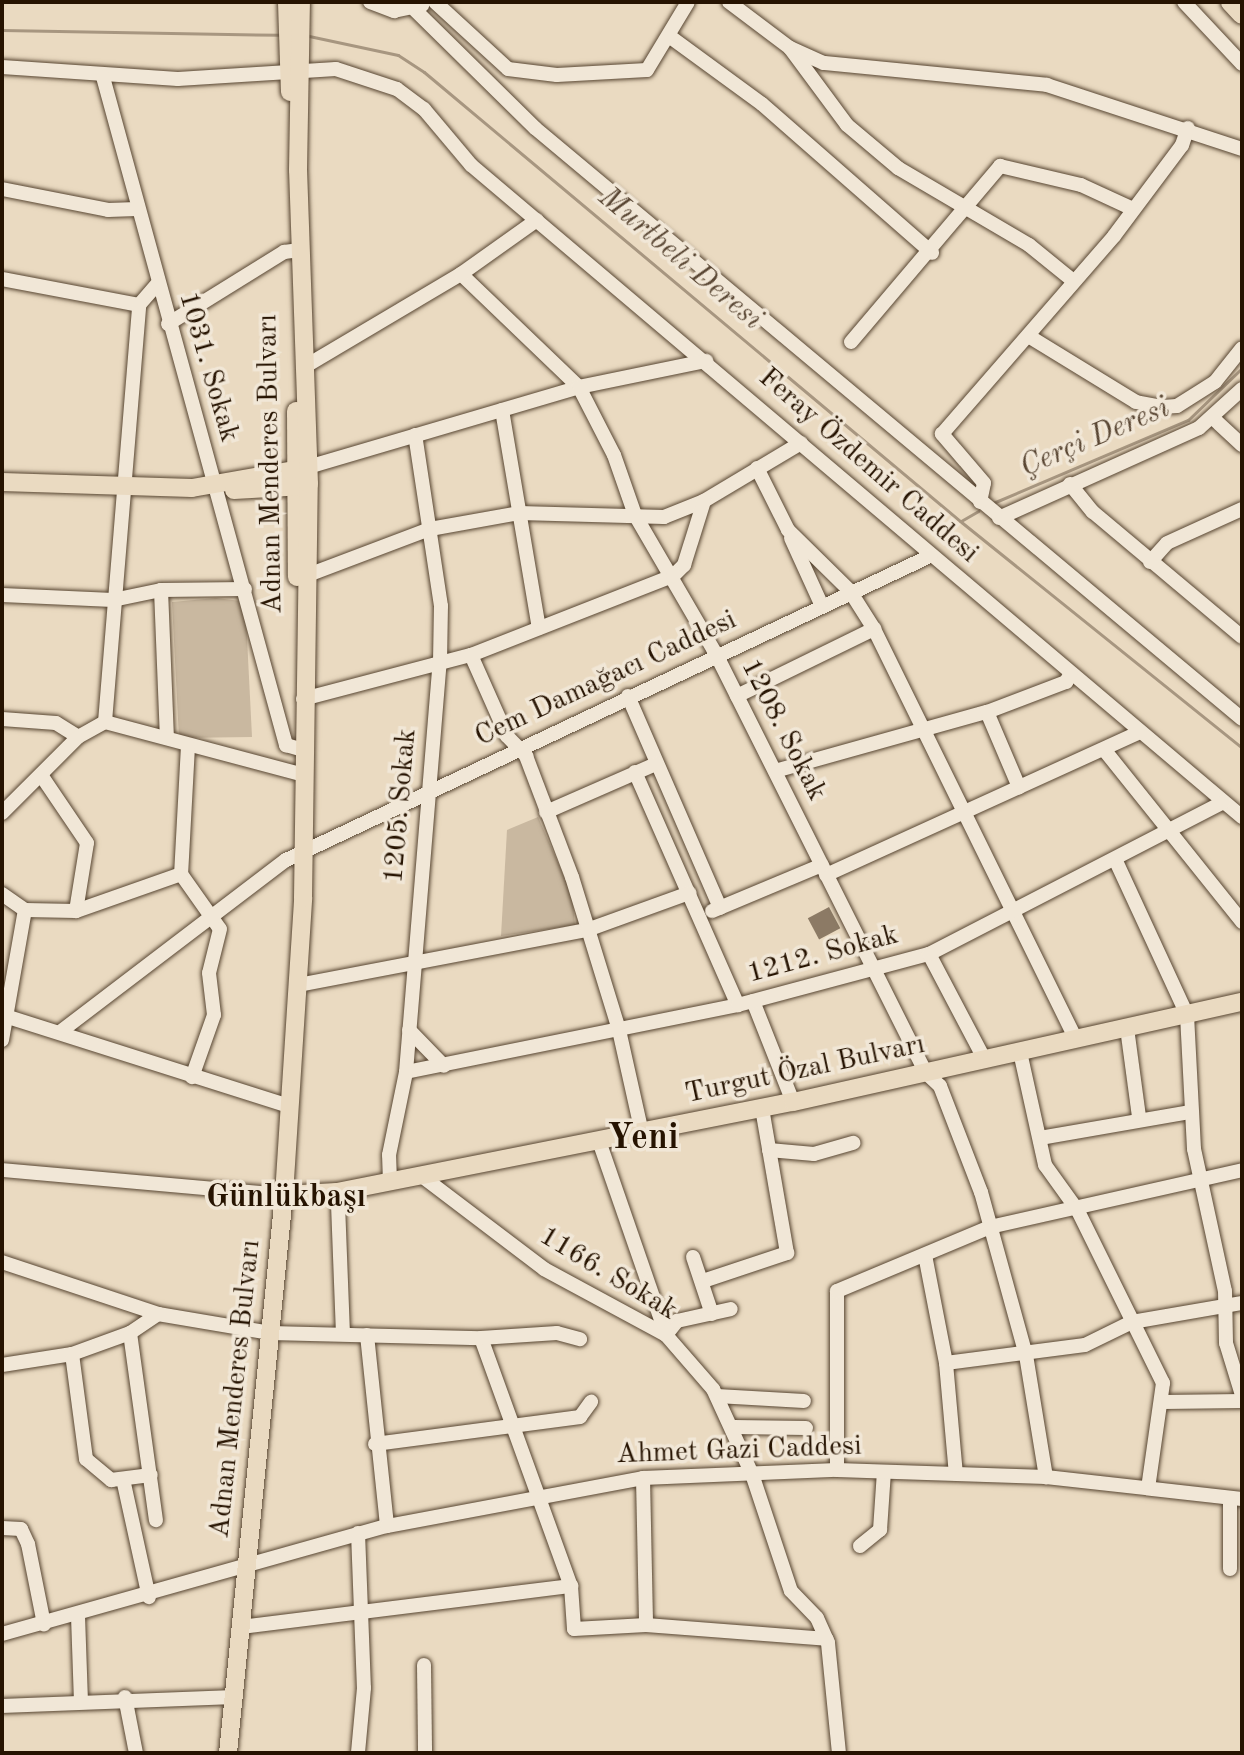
<!DOCTYPE html>
<html>
<head>
<meta charset="utf-8">
<style>
	body { margin:0 }
	#map { position:relative; width:1244px; height:1755px; overflow:hidden; background:#eadac1; font-family:"Old Standard TT",serif }
	div>[style] { position:absolute }
	[style*='--x'] { left:calc(var(--x)*1px); top:calc(var(--y)*1px); width:calc(var(--w)*1px); rotate:calc(var(--a)*1deg) }
	.green>* { inset:0; background:#c9b8a0 }
	.stream>* { height:3px; margin:-1.5px; padding:0 1.5px; transform-origin:1.5px; border-radius:1.5px; background:#a79680 }
	.building>* { inset:0; background:#8c7a65; transform-origin:0 0 }
	.roads { filter:drop-shadow(0 0 2px #574531) drop-shadow(0 0 2px #574531) }
	.minor>* { height:14px; margin:-7px; padding:0 7px; transform-origin:7px; border-radius:7px; background:#f1e7d7 }
	.major>* { height:18px; margin:-9px; padding:0 9px; transform-origin:9px; border-radius:9px; background:#eadac1 }
	.highway>* { height:20px; margin:-10px; padding:0 10px; transform-origin:10px; border-radius:10px; background:#eadac1 }
	span { translate:-50% -50%; white-space:nowrap; text-align:center; line-height:1.15; -webkit-text-stroke:7px #f1e7d7; paint-order:stroke }
	.street-label { font-size:28px; color:#261301 }
	.water-label { font-size:30px; color:#5a4734; font-style:italic }
	.quarter-label { font-size:32px; color:#261301; font-weight:700 }
	.district-label { font-size:36px; color:#261301; font-weight:700 }
	.frame { position:absolute; inset:0; border:4px solid #261301; pointer-events:none }
</style>
</head>
<body>
<div id="map">
	<div class="green">
		<i style="clip-path:polygon(216px 598px,241px 601px,246px 618px,252px 737px,179px 738px,172px 602px)"></i>
		<i style="clip-path:polygon(538px 817px,572px 895px,575px 925px,501px 936px,507px 830px)"></i>
	</div>
	<div class="stream">
		<i style="--x:2;--y:30;--w:279;--a:1"></i>
		<i style="--x:309;--y:36;--w:91;--a:12.1"></i>
		<i style="--x:398;--y:55;--w:31;--a:33"></i>
		<i style="--x:424;--y:72;--w:699;--a:39.95"></i>
		<i style="--x:960;--y:521;--w:362;--a:38.8"></i>
		<i style="--x:993;--y:503;--w:212;--a:-23.1"></i>
		<i style="--x:1188;--y:420;--w:75;--a:-43.9"></i>
		<i style="--x:961;--y:521;--w:20;--a:-30"></i>
	</div>
	<div class="building">
		<i style="left:829px;top:907px;width:24px;height:24px;rotate:62deg"></i>
	</div>
	<div class="roads">
		<div class="minor">
			<i style="--x:370;--y:2;--w:26;--a:21"></i>
			<i style="--x:394;--y:11;--w:29;--a:-12"></i>
			<i style="--x:435;--y:2;--w:99;--a:42.5"></i>
			<i style="--x:508;--y:69;--w:49;--a:7"></i>
			<i style="--x:557;--y:75;--w:90;--a:-3.2"></i>
			<i style="--x:647;--y:70;--w:79;--a:-58.9"></i>
			<i style="--x:729;--y:2;--w:76;--a:37"></i>
			<i style="--x:790;--y:48;--w:37;--a:24"></i>
			<i style="--x:824;--y:63;--w:224;--a:5.6"></i>
			<i style="--x:1047;--y:85;--w:205;--a:18.2"></i>
			<i style="--x:1184;--y:2;--w:85;--a:46.9"></i>
			<i style="--x:414;--y:9;--w:170;--a:44.5"></i>
			<i style="--x:535;--y:128;--w:921;--a:39.89"></i>
			<i style="--x:669;--y:36;--w:115;--a:36.2"></i>
			<i style="--x:762;--y:104;--w:226;--a:41.2"></i>
			<i style="--x:790;--y:48;--w:96;--a:53.5"></i>
			<i style="--x:847;--y:125;--w:67;--a:40.1"></i>
			<i style="--x:898;--y:168;--w:152;--a:30.4"></i>
			<i style="--x:1029;--y:245;--w:55;--a:39.1"></i>
			<i style="--x:2;--y:67;--w:176;--a:3.9"></i>
			<i style="--x:178;--y:79;--w:158;--a:-3.6"></i>
			<i style="--x:336;--y:69;--w:64;--a:18.2"></i>
			<i style="--x:397;--y:89;--w:34;--a:37"></i>
			<i style="--x:424;--y:109;--w:73;--a:50"></i>
			<i style="--x:471;--y:165;--w:1010;--a:40.22"></i>
			<i style="--x:103;--y:77;--w:693;--a:74.68"></i>
			<i style="--x:286;--y:745;--w:19;--a:16"></i>
			<i style="--x:2;--y:189;--w:108;--a:11.2"></i>
			<i style="--x:108;--y:210;--w:29;--a:-2"></i>
			<i style="--x:461;--y:274;--w:163;--a:43.8"></i>
			<i style="--x:579;--y:387;--w:76;--a:62.8"></i>
			<i style="--x:614;--y:455;--w:64;--a:70.7"></i>
			<i style="--x:635;--y:515;--w:163;--a:59.8"></i>
			<i style="--x:717;--y:656;--w:466;--a:63.4"></i>
			<i style="--x:926;--y:1073;--w:19;--a:43"></i>
			<i style="--x:940;--y:1086;--w:114;--a:68.9"></i>
			<i style="--x:981;--y:1192;--w:169;--a:74.6"></i>
			<i style="--x:1026;--y:1355;--w:124;--a:80.7"></i>
			<i style="--x:2;--y:279;--w:139;--a:10.7"></i>
			<i style="--x:168;--y:324;--w:137;--a:-31.8"></i>
			<i style="--x:284;--y:252;--w:16;--a:-7"></i>
			<i style="--x:1030;--y:337;--w:124;--a:31.5"></i>
			<i style="--x:1136;--y:402;--w:26;--a:11"></i>
			<i style="--x:1162;--y:407;--w:15;--a:-4"></i>
			<i style="--x:1177;--y:406;--w:45;--a:-32.3"></i>
			<i style="--x:1215;--y:382;--w:43;--a:-51.5"></i>
			<i style="--x:851;--y:342;--w:231;--a:-49.7"></i>
			<i style="--x:1000;--y:166;--w:83;--a:13.2"></i>
			<i style="--x:1081;--y:185;--w:57;--a:24.8"></i>
			<i style="--x:306;--y:366;--w:180;--a:-30.7"></i>
			<i style="--x:461;--y:274;--w:93;--a:-35.4"></i>
			<i style="--x:502;--y:410;--w:221;--a:80.4"></i>
			<i style="--x:1214;--y:419;--w:38;--a:43"></i>
			<i style="--x:308;--y:467;--w:283;--a:-16.4"></i>
			<i style="--x:579;--y:387;--w:130;--a:-11.6"></i>
			<i style="--x:757;--y:468;--w:69;--a:63.4"></i>
			<i style="--x:788;--y:530;--w:87;--a:44.5"></i>
			<i style="--x:850;--y:591;--w:45;--a:57.7"></i>
			<i style="--x:874;--y:629;--w:457;--a:63.8"></i>
			<i style="--x:1070;--y:484;--w:36;--a:51"></i>
			<i style="--x:1093;--y:512;--w:194;--a:40"></i>
			<i style="--x:980;--y:502;--w:19;--a:-78"></i>
			<i style="--x:984;--y:483;--w:65;--a:-130.6"></i>
			<i style="--x:942;--y:434;--w:262;--a:-49"></i>
			<i style="--x:1114;--y:236;--w:114;--a:-53.2"></i>
			<i style="--x:1182;--y:145;--w:18;--a:-71"></i>
			<i style="--x:999;--y:518;--w:219;--a:-24.2"></i>
			<i style="--x:1199;--y:428;--w:58;--a:-42.2"></i>
			<i style="--x:791;--y:538;--w:75;--a:65.5"></i>
			<i style="--x:1150;--y:562;--w:25;--a:-48"></i>
			<i style="--x:1167;--y:543;--w:82;--a:-24.4"></i>
			<i style="--x:308;--y:575;--w:130;--a:-20.7"></i>
			<i style="--x:430;--y:529;--w:90;--a:-10.2"></i>
			<i style="--x:519;--y:513;--w:145;--a:1.6"></i>
			<i style="--x:664;--y:517;--w:43;--a:-21.8"></i>
			<i style="--x:704;--y:501;--w:113;--a:-30.9"></i>
			<i style="--x:161;--y:590;--w:148;--a:87.7"></i>
			<i style="--x:2;--y:595;--w:111;--a:2.6"></i>
			<i style="--x:113;--y:600;--w:49;--a:-11.8"></i>
			<i style="--x:161;--y:590;--w:84;--a:-0.7"></i>
			<i style="--x:471;--y:655;--w:89;--a:66"></i>
			<i style="--x:507;--y:736;--w:28;--a:46"></i>
			<i style="--x:526;--y:756;--w:129;--a:69.2"></i>
			<i style="--x:572;--y:877;--w:160;--a:72.9"></i>
			<i style="--x:619;--y:1030;--w:106;--a:77.4"></i>
			<i style="--x:628;--y:696;--w:231;--a:66.5"></i>
			<i style="--x:737;--y:696;--w:153;--a:-26.1"></i>
			<i style="--x:303;--y:699;--w:174;--a:-14.7"></i>
			<i style="--x:471;--y:655;--w:217;--a:-21.4"></i>
			<i style="--x:673;--y:576;--w:16;--a:-45"></i>
			<i style="--x:684;--y:565;--w:67;--a:-72.6"></i>
			<i style="--x:987;--y:712;--w:82;--a:66.9"></i>
			<i style="--x:2;--y:719;--w:54;--a:4.2"></i>
			<i style="--x:56;--y:723;--w:26;--a:32"></i>
			<i style="--x:78;--y:737;--w:31;--a:-29"></i>
			<i style="--x:105;--y:722;--w:206;--a:14.9"></i>
			<i style="--x:105;--y:722;--w:418;--a:-85.3"></i>
			<i style="--x:139;--y:305;--w:28;--a:-49"></i>
			<i style="--x:188;--y:746;--w:128;--a:93.1"></i>
			<i style="--x:181;--y:874;--w:67;--a:54.7"></i>
			<i style="--x:220;--y:929;--w:45;--a:104"></i>
			<i style="--x:209;--y:973;--w:42;--a:83.2"></i>
			<i style="--x:214;--y:1015;--w:66;--a:109.5"></i>
			<i style="--x:1106;--y:752;--w:218;--a:51.3"></i>
			<i style="--x:775;--y:771;--w:220;--a:-15.6"></i>
			<i style="--x:987;--y:712;--w:85;--a:-20.8"></i>
			<i style="--x:1066;--y:682;--w:10;--a:-61"></i>
			<i style="--x:635;--y:772;--w:255;--a:66.2"></i>
			<i style="--x:41;--y:775;--w:82;--a:55.9"></i>
			<i style="--x:87;--y:843;--w:69;--a:99.2"></i>
			<i style="--x:546;--y:812;--w:120;--a:-23.6"></i>
			<i style="--x:2;--y:813;--w:107;--a:-45"></i>
			<i style="--x:1115;--y:859;--w:172;--a:65.2"></i>
			<i style="--x:1187;--y:1015;--w:134;--a:87"></i>
			<i style="--x:1194;--y:1149;--w:145;--a:77.7"></i>
			<i style="--x:1225;--y:1291;--w:52;--a:88.9"></i>
			<i style="--x:1226;--y:1343;--w:54;--a:72.9"></i>
			<i style="--x:826;--y:875;--w:343;--a:-24.5"></i>
			<i style="--x:2;--y:894;--w:28;--a:35"></i>
			<i style="--x:25;--y:910;--w:51;--a:1.1"></i>
			<i style="--x:76;--y:911;--w:111;--a:-19.4"></i>
			<i style="--x:712;--y:911;--w:119;--a:-22.7"></i>
			<i style="--x:929;--y:954;--w:120;--a:62.2"></i>
			<i style="--x:298;--y:985;--w:294;--a:-10.8"></i>
			<i style="--x:587;--y:930;--w:109;--a:-19.9"></i>
			<i style="--x:753;--y:1001;--w:109;--a:68.4"></i>
			<i style="--x:2;--y:1015;--w:301;--a:17.6"></i>
			<i style="--x:1127;--y:1028;--w:90;--a:82.3"></i>
			<i style="--x:409;--y:1030;--w:50;--a:45.8"></i>
			<i style="--x:60;--y:1032;--w:284;--a:-37.3"></i>
			<i style="--x:286;--y:860;--w:712;--a:-25.27"></i>
			<i style="--x:2;--y:1040;--w:132;--a:-80"></i>
			<i style="--x:1020;--y:1052;--w:116;--a:77.5"></i>
			<i style="--x:1045;--y:1165;--w:57;--a:54.3"></i>
			<i style="--x:1078;--y:1211;--w:192;--a:63.7"></i>
			<i style="--x:1163;--y:1383;--w:106;--a:98.1"></i>
			<i style="--x:406;--y:1072;--w:339;--a:-11.4"></i>
			<i style="--x:738;--y:1005;--w:198;--a:-15"></i>
			<i style="--x:929;--y:954;--w:331;--a:-27.3"></i>
			<i style="--x:1040;--y:1138;--w:153;--a:-9.8"></i>
			<i style="--x:599;--y:1141;--w:205;--a:70.9"></i>
			<i style="--x:769;--y:1150;--w:45;--a:5.1"></i>
			<i style="--x:814;--y:1154;--w:41;--a:-15.8"></i>
			<i style="--x:2;--y:1170;--w:283;--a:5.1"></i>
			<i style="--x:423;--y:1177;--w:152;--a:37.2"></i>
			<i style="--x:544;--y:1269;--w:139;--a:28.4"></i>
			<i style="--x:666;--y:1335;--w:72;--a:49"></i>
			<i style="--x:713;--y:1389;--w:94;--a:65.4"></i>
			<i style="--x:752;--y:1474;--w:123;--a:71.6"></i>
			<i style="--x:791;--y:1591;--w:37;--a:46"></i>
			<i style="--x:817;--y:1618;--w:27;--a:66"></i>
			<i style="--x:828;--y:1643;--w:111;--a:84.3"></i>
			<i style="--x:390;--y:1182;--w:27;--a:-92"></i>
			<i style="--x:389;--y:1155;--w:85;--a:-78.4"></i>
			<i style="--x:406;--y:1072;--w:411;--a:-85.3"></i>
			<i style="--x:440;--y:662;--w:56;--a:-89"></i>
			<i style="--x:441;--y:606;--w:173;--a:-98.6"></i>
			<i style="--x:338;--y:1204;--w:128;--a:87.8"></i>
			<i style="--x:925;--y:1255;--w:110;--a:79"></i>
			<i style="--x:946;--y:1363;--w:111;--a:84.9"></i>
			<i style="--x:693;--y:1257;--w:60;--a:71.6"></i>
			<i style="--x:2;--y:1262;--w:164;--a:18.4"></i>
			<i style="--x:703;--y:1281;--w:89;--a:-18.4"></i>
			<i style="--x:787;--y:1253;--w:147;--a:-99.8"></i>
			<i style="--x:130;--y:1333;--w:189;--a:82.1"></i>
			<i style="--x:367;--y:1335;--w:192;--a:84"></i>
			<i style="--x:666;--y:1335;--w:18;--a:-52"></i>
			<i style="--x:677;--y:1321;--w:55;--a:-12.5"></i>
			<i style="--x:481;--y:1338;--w:264;--a:70.1"></i>
			<i style="--x:571;--y:1586;--w:43;--a:86"></i>
			<i style="--x:574;--y:1629;--w:72;--a:-3.2"></i>
			<i style="--x:646;--y:1625;--w:181;--a:4.4"></i>
			<i style="--x:72;--y:1354;--w:106;--a:82.4"></i>
			<i style="--x:86;--y:1459;--w:33;--a:40"></i>
			<i style="--x:111;--y:1480;--w:40;--a:-7.1"></i>
			<i style="--x:946;--y:1363;--w:140;--a:-7.4"></i>
			<i style="--x:1085;--y:1345;--w:52;--a:-26.1"></i>
			<i style="--x:1132;--y:1322;--w:112;--a:-9.8"></i>
			<i style="--x:2;--y:1365;--w:71;--a:-8.9"></i>
			<i style="--x:72;--y:1354;--w:62;--a:-19.9"></i>
			<i style="--x:130;--y:1333;--w:34;--a:-34"></i>
			<i style="--x:158;--y:1314;--w:114;--a:9.6"></i>
			<i style="--x:270;--y:1333;--w:211;--a:1.4"></i>
			<i style="--x:481;--y:1338;--w:76;--a:-3.8"></i>
			<i style="--x:557;--y:1333;--w:24;--a:15"></i>
			<i style="--x:717;--y:1396;--w:87;--a:3.3"></i>
			<i style="--x:1163;--y:1402;--w:79;--a:-0.7"></i>
			<i style="--x:734;--y:1427;--w:72;--a:0.8"></i>
			<i style="--x:375;--y:1444;--w:207;--a:-7.5"></i>
			<i style="--x:580;--y:1417;--w:19;--a:-54"></i>
			<i style="--x:837;--y:1470;--w:179;--a:-90"></i>
			<i style="--x:837;--y:1291;--w:166;--a:-22.7"></i>
			<i style="--x:990;--y:1227;--w:258;--a:-12.7"></i>
			<i style="--x:643;--y:1478;--w:147;--a:88.8"></i>
			<i style="--x:123;--y:1479;--w:121;--a:77.6"></i>
			<i style="--x:2;--y:1528;--w:19;--a:3"></i>
			<i style="--x:21;--y:1529;--w:17;--a:65"></i>
			<i style="--x:28;--y:1544;--w:82;--a:78.7"></i>
			<i style="--x:358;--y:1533;--w:155;--a:87.8"></i>
			<i style="--x:364;--y:1688;--w:65;--a:95.3"></i>
			<i style="--x:860;--y:1546;--w:26;--a:-39"></i>
			<i style="--x:880;--y:1530;--w:58;--a:-86.1"></i>
			<i style="--x:1230;--y:1569;--w:70;--a:-90"></i>
			<i style="--x:78;--y:1616;--w:85;--a:88"></i>
			<i style="--x:241;--y:1627;--w:333;--a:-7.1"></i>
			<i style="--x:2;--y:1634;--w:400;--a:-15.7"></i>
			<i style="--x:387;--y:1526;--w:260;--a:-10.6"></i>
			<i style="--x:643;--y:1478;--w:194;--a:-2.4"></i>
			<i style="--x:837;--y:1470;--w:209;--a:1.9"></i>
			<i style="--x:1046;--y:1477;--w:197;--a:6.4"></i>
			<i style="--x:424;--y:1665;--w:88;--a:89.3"></i>
			<i style="--x:125;--y:1697;--w:57;--a:78.9"></i>
			<i style="--x:2;--y:1706;--w:232;--a:-2.2"></i>
		</div>
		<div class="major">
			<i style="--x:287;--y:2;--w:90;--a:88.1"></i>
			<i style="--x:296;--y:411;--w:166;--a:89.7"></i>
			<i style="--x:2;--y:482;--w:190;--a:1.8"></i>
			<i style="--x:192;--y:488;--w:115;--a:-10"></i>
			<i style="--x:234;--y:490;--w:70;--a:-3.3"></i>
			<i style="--x:284;--y:1195;--w:53;--a:-3.2"></i>
			<i style="--x:337;--y:1192;--w:465;--a:-11.2"></i>
			<i style="--x:793;--y:1102;--w:460;--a:-12.6"></i>
			<i style="--x:228;--y:1753;--w:561;--a:-84.27"></i>
			<i style="--x:284;--y:1195;--w:298;--a:-86.3"></i>
			<i style="--x:303;--y:898;--w:414;--a:-89.2"></i>
			<i style="--x:309;--y:484;--w:314;--a:-92"></i>
			<i style="--x:298;--y:170;--w:168;--a:-89"></i>
		</div>
		<div class="highway">
			<i style="--x:1231;--y:2;--w:16;--a:47"></i>
		</div>
	</div>
	<div class="street-label">
		<span style="left:208px;top:367px;rotate:74deg">1031. Sokak</span>
		<span style="left:271px;top:464px;rotate:-91deg">Adnan Menderes Bulvarı</span>
		<span style="left:868px;top:466px;rotate:41deg">Feray Özdemir Caddesi</span>
		<span style="left:606px;top:679px;rotate:-25deg">Cem Damağacı Caddesi</span>
		<span style="left:783px;top:730px;rotate:63deg">1208. Sokak</span>
		<span style="left:401px;top:806px;rotate:-85deg">1205. Sokak</span>
		<span style="left:823px;top:955px;rotate:-15deg">1212. Sokak</span>
		<span style="left:805px;top:1070px;rotate:-12deg">Turgut Özal Bulvarı</span>
		<span style="left:608px;top:1274px;rotate:31deg">1166. Sokak</span>
		<span style="left:236px;top:1389px;rotate:-84deg">Adnan Menderes Bulvarı</span>
		<span style="left:739px;top:1451px;rotate:-2deg">Ahmet Gazi Caddesi</span>
	</div>
	<div class="water-label">
		<span style="left:680px;top:259px;rotate:40deg">Murtbeli Deresi</span>
		<span style="left:1095px;top:438px;rotate:-23deg">Çerçi Deresi</span>
	</div>
	<div class="quarter-label">
		<span style="left:286px;top:1198px">Günlükbaşı</span>
	</div>
	<div class="district-label">
		<span style="left:643px;top:1140px">Yeni</span>
	</div>
	<div class="frame"></div>
</div>
</body>
</html>
